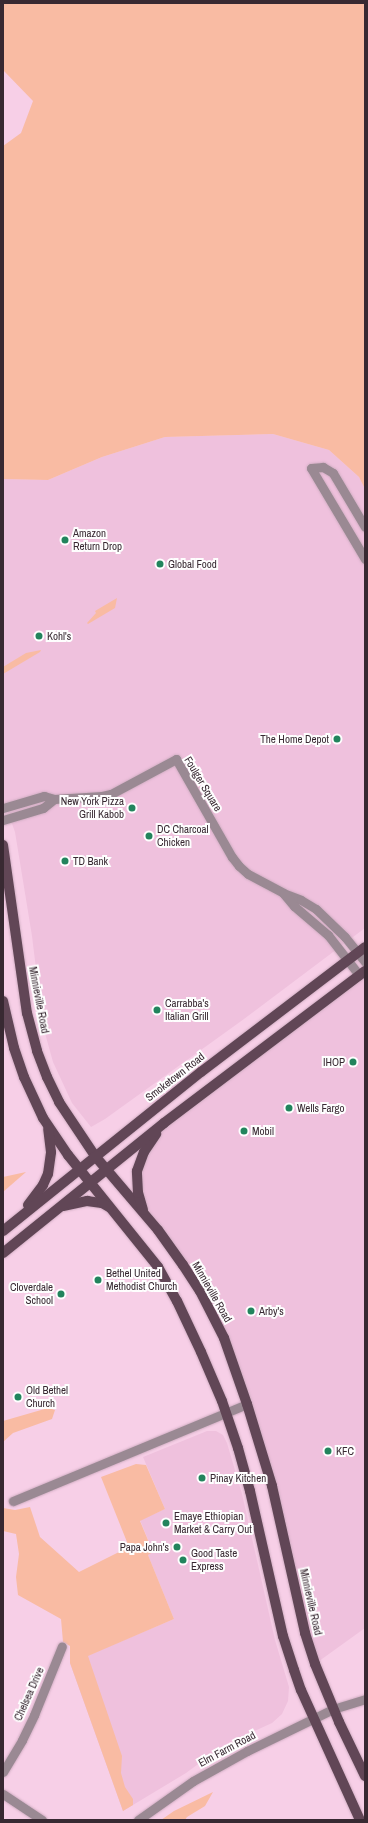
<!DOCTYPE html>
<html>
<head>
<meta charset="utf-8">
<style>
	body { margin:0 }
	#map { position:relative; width:368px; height:1823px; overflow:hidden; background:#f7cfe7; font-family:"Archivo Narrow",sans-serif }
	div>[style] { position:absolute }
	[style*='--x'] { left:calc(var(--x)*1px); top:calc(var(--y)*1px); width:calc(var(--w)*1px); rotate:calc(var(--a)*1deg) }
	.built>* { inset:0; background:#efc1dd }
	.green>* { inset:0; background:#f9bba3 }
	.roads { filter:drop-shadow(0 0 1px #d1aec3) drop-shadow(0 0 1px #d1aec3) }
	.minor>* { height:9px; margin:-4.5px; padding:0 4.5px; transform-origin:4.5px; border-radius:4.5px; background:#9a8993 }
	.major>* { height:10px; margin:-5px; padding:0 5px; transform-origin:5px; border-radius:5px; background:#614656 }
	.dots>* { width:11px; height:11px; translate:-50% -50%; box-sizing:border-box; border:2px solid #fefefe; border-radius:50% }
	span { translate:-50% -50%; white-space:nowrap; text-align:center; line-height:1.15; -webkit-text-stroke:4px #fefefe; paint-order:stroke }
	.poi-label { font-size:11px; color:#382932 }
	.left { translate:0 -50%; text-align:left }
	.right { translate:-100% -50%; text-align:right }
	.street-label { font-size:11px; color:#382932 }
	.frame { position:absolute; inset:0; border:4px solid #382932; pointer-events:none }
</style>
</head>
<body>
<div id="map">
	<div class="built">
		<i style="clip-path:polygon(273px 434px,329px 450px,359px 477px,365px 489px,365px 928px,244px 1019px,105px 1119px,91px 1127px,72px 1103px,53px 1062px,43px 1026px,32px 936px,15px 832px,3px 799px,3px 479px,48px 480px,102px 457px,165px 437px)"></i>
		<i style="clip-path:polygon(365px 971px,365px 1628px,315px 1664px,258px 1438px,209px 1308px,144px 1214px,138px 1193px,144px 1152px,164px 1123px)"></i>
		<i style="clip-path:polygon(207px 1431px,216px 1431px,223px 1435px,227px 1443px,242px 1494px,275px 1640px,289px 1687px,288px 1701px,282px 1714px,272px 1723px,224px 1745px,186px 1773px,123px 1811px,70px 1663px,174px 1619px,148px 1555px,153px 1552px,140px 1520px,165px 1509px,143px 1457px)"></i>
	</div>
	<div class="green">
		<i style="clip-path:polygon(3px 3px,365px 3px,365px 489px,359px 477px,329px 450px,273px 434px,165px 437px,102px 457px,48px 480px,3px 479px,3px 146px,21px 133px,33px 101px,3px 70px)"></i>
		<i style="clip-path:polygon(117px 598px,115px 608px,88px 624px,87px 623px,96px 613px,95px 611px)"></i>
		<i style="clip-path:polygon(41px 650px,40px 652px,3px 674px,3px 667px,26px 653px)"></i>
		<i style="clip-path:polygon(26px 1172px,3px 1192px,3px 1177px)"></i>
		<i style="clip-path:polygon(48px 1408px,55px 1410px,52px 1419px,13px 1433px,3px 1442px,3px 1421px)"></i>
		<i style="clip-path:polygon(136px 1464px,146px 1465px,165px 1509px,140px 1521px,153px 1552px,148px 1555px,174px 1619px,88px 1656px,122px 1756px,121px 1773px,125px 1787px,133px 1799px,133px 1805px,123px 1811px,70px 1663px,70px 1646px,63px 1642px,61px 1619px,18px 1595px,16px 1577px,19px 1554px,16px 1534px,3px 1531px,3px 1508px,15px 1510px,30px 1507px,40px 1537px,79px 1572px,129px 1547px,101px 1477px)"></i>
		<i style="clip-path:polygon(213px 1792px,205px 1806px,187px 1817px,185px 1820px,161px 1820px,174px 1811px)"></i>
	</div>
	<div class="roads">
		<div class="minor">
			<i style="--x:365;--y:527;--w:63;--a:-120.7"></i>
			<i style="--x:333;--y:473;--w:12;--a:-149"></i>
			<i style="--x:323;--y:467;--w:12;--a:175"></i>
			<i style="--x:311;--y:468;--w:106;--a:59.3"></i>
			<i style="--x:3;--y:808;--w:43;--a:-16.3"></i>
			<i style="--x:44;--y:796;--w:10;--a:17"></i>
			<i style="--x:54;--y:799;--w:48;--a:-3.6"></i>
			<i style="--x:102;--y:796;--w:9;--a:-13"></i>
			<i style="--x:111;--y:794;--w:74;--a:-28.3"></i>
			<i style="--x:176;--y:759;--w:113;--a:60.3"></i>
			<i style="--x:232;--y:857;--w:11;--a:52"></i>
			<i style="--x:239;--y:866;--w:12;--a:42"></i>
			<i style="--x:248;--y:874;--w:40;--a:28"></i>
			<i style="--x:283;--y:893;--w:19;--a:21"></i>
			<i style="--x:301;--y:900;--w:17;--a:31"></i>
			<i style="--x:316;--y:909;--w:40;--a:44"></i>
			<i style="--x:345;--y:937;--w:32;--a:51"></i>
			<i style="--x:3;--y:820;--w:42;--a:-16.7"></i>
			<i style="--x:43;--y:808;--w:14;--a:-39"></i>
			<i style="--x:284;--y:894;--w:16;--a:50"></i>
			<i style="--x:294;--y:906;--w:45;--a:40.5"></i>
			<i style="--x:328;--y:935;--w:51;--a:52.2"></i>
			<i style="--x:13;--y:1501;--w:253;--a:-22.5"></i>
			<i style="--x:3;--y:1772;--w:37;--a:-59"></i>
			<i style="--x:22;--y:1740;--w:28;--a:-64"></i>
			<i style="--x:34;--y:1715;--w:74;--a:-67.9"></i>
			<i style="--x:3;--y:1794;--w:47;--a:33.7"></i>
			<i style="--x:138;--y:1820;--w:67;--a:-35.3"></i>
			<i style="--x:193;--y:1781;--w:62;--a:-29.1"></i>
			<i style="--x:247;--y:1751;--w:96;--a:-26"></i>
			<i style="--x:333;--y:1709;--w:34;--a:-17"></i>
		</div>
		<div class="major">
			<i style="--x:3;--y:845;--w:170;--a:81.9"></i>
			<i style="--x:27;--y:1013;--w:39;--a:75"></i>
			<i style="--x:37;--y:1051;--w:28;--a:69"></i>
			<i style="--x:47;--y:1077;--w:28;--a:64"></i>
			<i style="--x:59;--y:1102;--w:65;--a:56.3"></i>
			<i style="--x:95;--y:1156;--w:97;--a:49.6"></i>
			<i style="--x:158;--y:1230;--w:43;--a:54.5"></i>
			<i style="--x:183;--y:1265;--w:31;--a:57"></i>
			<i style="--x:200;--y:1291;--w:53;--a:62.9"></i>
			<i style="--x:224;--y:1338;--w:70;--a:70.8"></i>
			<i style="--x:247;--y:1404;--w:86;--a:73"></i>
			<i style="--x:272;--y:1486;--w:151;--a:77.3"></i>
			<i style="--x:305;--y:1633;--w:33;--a:72"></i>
			<i style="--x:315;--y:1664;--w:63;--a:67.5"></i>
			<i style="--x:339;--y:1722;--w:60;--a:64.3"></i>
			<i style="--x:3;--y:1001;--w:48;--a:76.8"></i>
			<i style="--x:14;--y:1048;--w:31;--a:71"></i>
			<i style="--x:24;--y:1077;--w:45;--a:65.1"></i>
			<i style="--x:43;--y:1118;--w:45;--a:56"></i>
			<i style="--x:68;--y:1155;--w:144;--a:51.2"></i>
			<i style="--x:158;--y:1267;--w:39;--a:61"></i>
			<i style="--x:177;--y:1301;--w:56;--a:64.8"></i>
			<i style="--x:201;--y:1352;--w:53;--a:66.8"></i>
			<i style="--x:222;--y:1401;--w:50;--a:71.2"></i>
			<i style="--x:238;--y:1448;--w:45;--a:74.4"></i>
			<i style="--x:250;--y:1491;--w:149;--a:77.2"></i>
			<i style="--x:283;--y:1636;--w:36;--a:72"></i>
			<i style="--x:294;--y:1670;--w:21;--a:71"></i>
			<i style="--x:301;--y:1690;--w:143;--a:65.6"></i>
			<i style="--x:28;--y:1205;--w:25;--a:-53"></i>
			<i style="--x:43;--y:1185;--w:12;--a:-66"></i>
			<i style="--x:48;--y:1174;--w:22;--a:-82"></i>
			<i style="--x:51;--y:1152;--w:23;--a:-97"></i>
			<i style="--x:63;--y:1206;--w:25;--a:-12"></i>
			<i style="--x:87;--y:1201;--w:15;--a:8"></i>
			<i style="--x:102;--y:1203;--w:8;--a:30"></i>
			<i style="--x:143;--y:1210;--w:18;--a:-106"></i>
			<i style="--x:138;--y:1193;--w:22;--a:-93"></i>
			<i style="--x:137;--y:1171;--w:20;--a:-70"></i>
			<i style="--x:144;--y:1152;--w:22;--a:-56"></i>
			<i style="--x:3;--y:1231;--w:254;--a:-38.8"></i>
			<i style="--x:201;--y:1072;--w:206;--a:-37.3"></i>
			<i style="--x:3;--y:1253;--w:207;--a:-38.9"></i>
			<i style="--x:164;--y:1123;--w:252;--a:-37.1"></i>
		</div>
	</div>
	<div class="dots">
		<i style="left:65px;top:540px;background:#22845d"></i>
		<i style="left:160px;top:564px;background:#22845d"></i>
		<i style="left:39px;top:636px;background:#22845d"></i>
		<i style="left:337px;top:739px;background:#22845d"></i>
		<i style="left:132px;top:808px;background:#22845d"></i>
		<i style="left:149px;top:836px;background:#22845d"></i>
		<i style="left:65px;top:861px;background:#22845d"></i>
		<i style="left:157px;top:1010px;background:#22845d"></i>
		<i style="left:353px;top:1062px;background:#22845d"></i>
		<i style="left:289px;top:1108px;background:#22845d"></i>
		<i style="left:244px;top:1131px;background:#22845d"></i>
		<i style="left:98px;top:1280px;background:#22845d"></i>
		<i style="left:61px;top:1294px;background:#22845d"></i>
		<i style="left:251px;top:1311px;background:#22845d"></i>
		<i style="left:18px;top:1397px;background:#22845d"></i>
		<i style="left:328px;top:1451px;background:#22845d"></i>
		<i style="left:202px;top:1478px;background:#22845d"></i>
		<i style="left:166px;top:1523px;background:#22845d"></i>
		<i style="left:177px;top:1547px;background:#22845d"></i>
		<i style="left:183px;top:1560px;background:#22845d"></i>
	</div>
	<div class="poi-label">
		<span class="left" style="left:73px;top:540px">Amazon<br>Return Drop</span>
		<span class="left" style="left:168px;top:564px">Global Food</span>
		<span class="left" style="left:47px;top:636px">Kohl's</span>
		<span class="right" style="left:329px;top:739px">The Home Depot</span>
		<span class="right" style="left:124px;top:808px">New York Pizza<br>Grill Kabob</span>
		<span class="left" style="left:157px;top:836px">DC Charcoal<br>Chicken</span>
		<span class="left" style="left:73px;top:861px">TD Bank</span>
		<span class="left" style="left:165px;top:1010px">Carrabba's<br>Italian Grill</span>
		<span class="right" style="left:345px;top:1062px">IHOP</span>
		<span class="left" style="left:297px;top:1108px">Wells Fargo</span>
		<span class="left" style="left:252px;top:1131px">Mobil</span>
		<span class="left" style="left:106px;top:1280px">Bethel United<br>Methodist Church</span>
		<span class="right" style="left:53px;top:1294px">Cloverdale<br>School</span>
		<span class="left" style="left:259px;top:1311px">Arby's</span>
		<span class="left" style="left:26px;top:1397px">Old Bethel<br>Church</span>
		<span class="left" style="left:336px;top:1451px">KFC</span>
		<span class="left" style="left:210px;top:1478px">Pinay Kitchen</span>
		<span class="left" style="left:174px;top:1523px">Emaye Ethiopian<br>Market &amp; Carry Out</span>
		<span class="right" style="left:169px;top:1547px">Papa John's</span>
		<span class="left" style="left:191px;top:1560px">Good Taste<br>Express</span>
	</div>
	<div class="street-label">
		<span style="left:203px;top:784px;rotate:59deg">Foulger Square</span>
		<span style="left:39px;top:1000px;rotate:79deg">Minnieville Road</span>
		<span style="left:175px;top:1077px;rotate:-38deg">Smoketown Road</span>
		<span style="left:212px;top:1292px;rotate:60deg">Minnieville Road</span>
		<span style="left:311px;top:1602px;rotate:77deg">Minnieville Road</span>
		<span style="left:29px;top:1694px;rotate:-66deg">Chelsea Drive</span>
		<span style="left:227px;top:1749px;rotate:-28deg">Elm Farm Road</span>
	</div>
	<div class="frame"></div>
</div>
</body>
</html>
